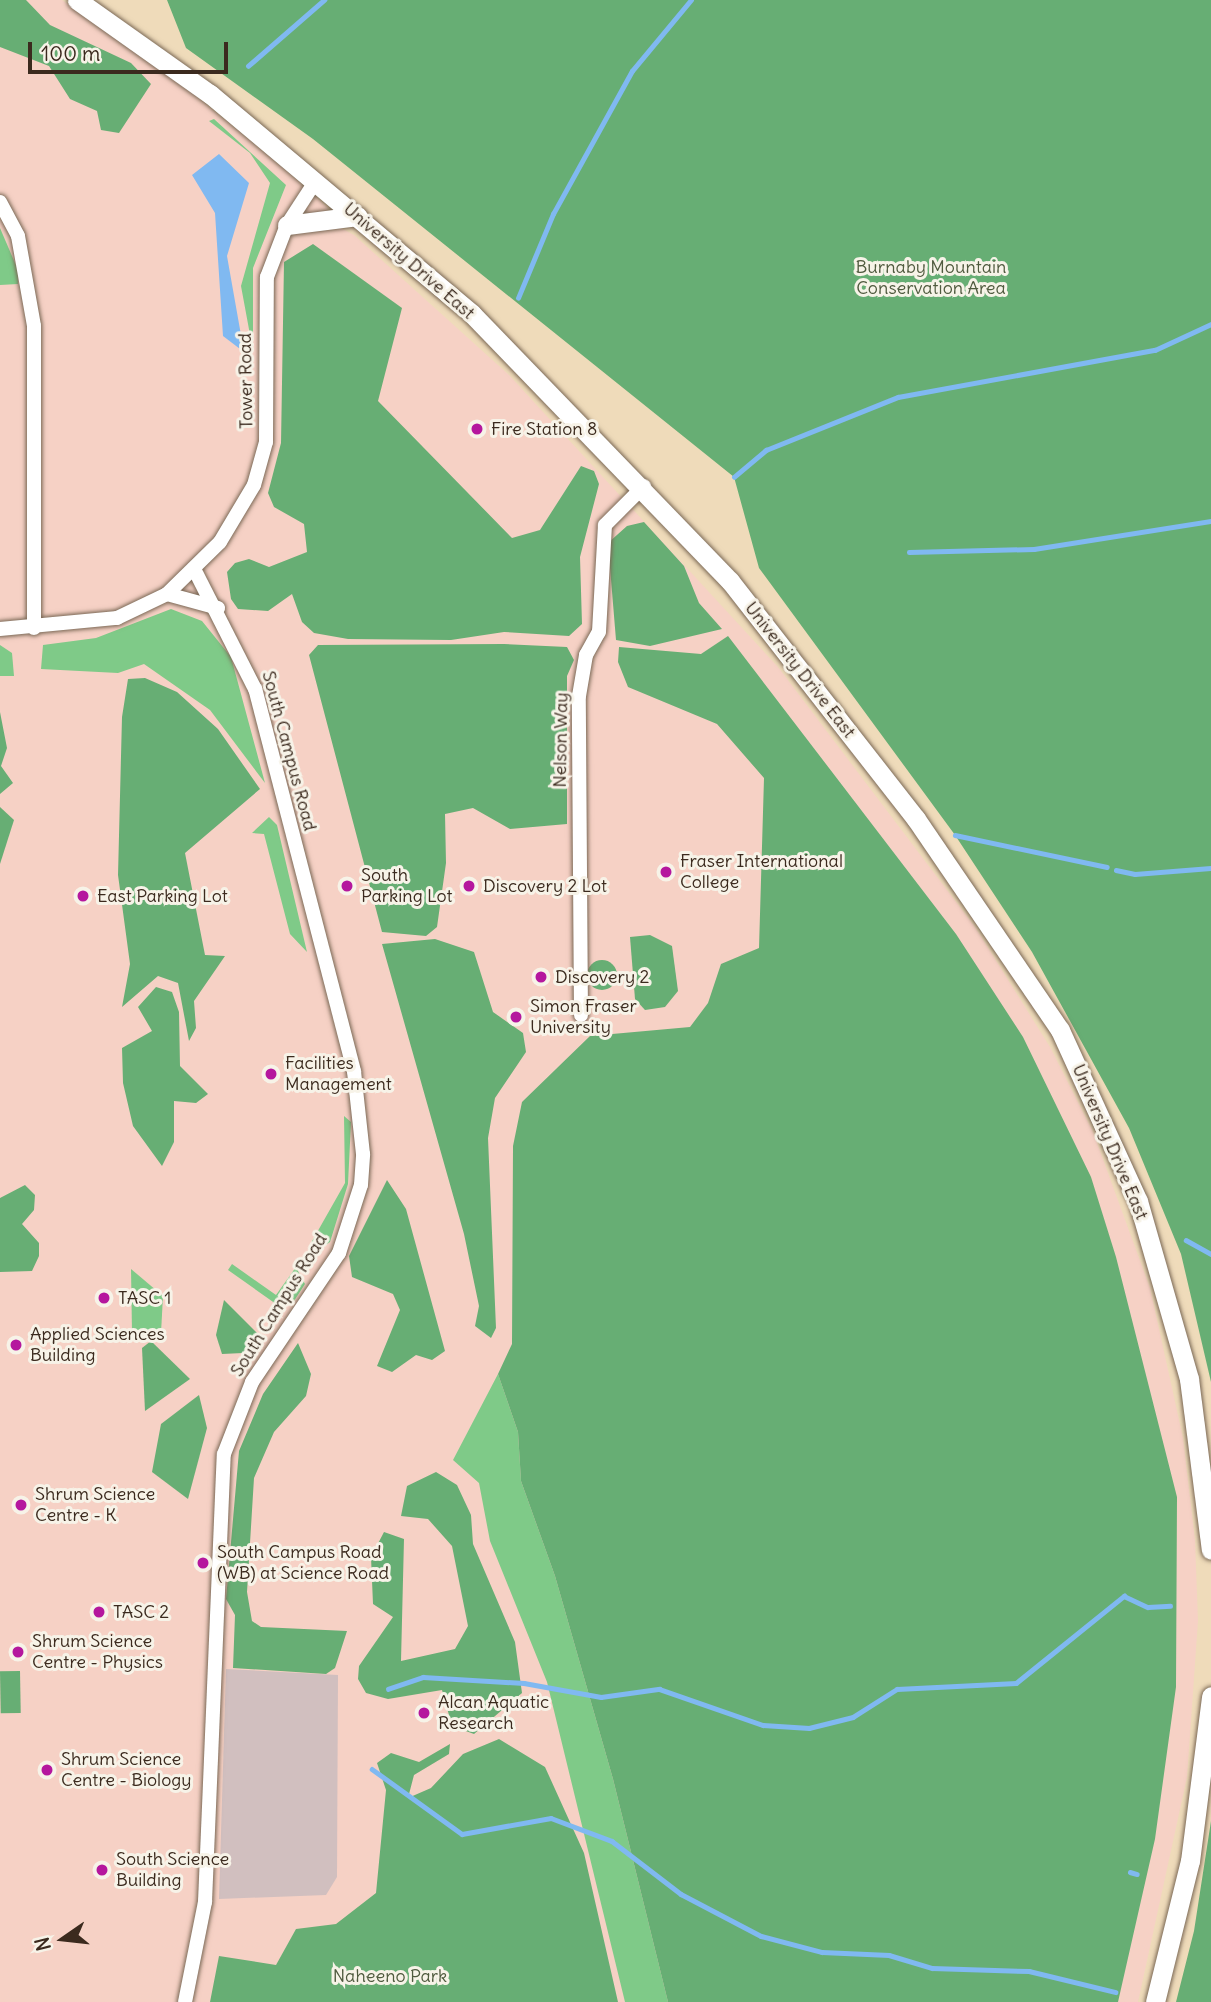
<!DOCTYPE html>
<html>
<head>
<meta charset="utf-8">
<style>
	body { margin:0 }
	#map { position:relative; width:1211px; height:2002px; overflow:hidden; background:#efdbba; font-family:Delius,sans-serif }
	div>[style] { position:absolute }
	[style*='--x'] { left:calc(var(--x)*1px); top:calc(var(--y)*1px); width:calc(var(--w)*1px); rotate:calc(var(--a)*1deg) }
	.built>* { inset:0; background:#f6d1c5 }
	.industrial>* { inset:0; background:#d1bfbf }
	.green>* { inset:0; background:#7fca88 }
	.forest>* { inset:0; background:#67ae74; transform-origin:0 0 }
	.round { border-radius:50% }
	.water>* { inset:0; background:#80b9f1 }
	.stream>* { height:4.5px; margin:-2.25px; padding:0 2.25px; transform-origin:2.25px; border-radius:2.25px; background:#80b9f1 }
	.roads { filter:drop-shadow(0 0 2px #7a6855) drop-shadow(0 0 2px #7a6855) }
	.street>* { height:14px; margin:-7px; padding:0 7px; transform-origin:7px; border-radius:7px; background:#fff }
	.secondary>* { height:19px; margin:-9.5px; padding:0 9.5px; transform-origin:9.5px; border-radius:9.5px; background:#fff }
	.dots>* { width:19px; height:19px; translate:-50% -50%; box-sizing:border-box; border:4px solid #f7f3e8; border-radius:50% }
	span { translate:-50% -50%; white-space:nowrap; text-align:center; line-height:1.15; -webkit-text-stroke:6px #f7f3e8; paint-order:stroke }
	.street-label { font-size:18px; color:#3b2a1e }
	.park-label { font-size:18px; color:#4f5a3e }
	.poi-label { font-size:18px; color:#3b2a1e }
	.left { translate:0 -50%; text-align:left }
	.north { position:absolute; left:28px; top:1904px; width:70px; height:70px; -webkit-text-stroke:5px #f7f3e8; paint-order:stroke; rotate:256deg; font-size:19px; font-weight:700; line-height:28px; text-align:center; color:#3b2a1e }
	.north::after { content:''; display:block; margin:auto; width:24px; height:32px; background:#3b2a1e; clip-path:polygon(50% 0,100% 100%,50% 72%,0 100%) }
	.scale { position:absolute; left:28px; top:42px; width:200px; height:32px; box-sizing:border-box; border:4px solid #3b2a1e; border-top:0; padding-left:9px; font-size:21px; line-height:24px; white-space:nowrap; color:#3b2a1e; -webkit-text-stroke:5px #f7f3e8; paint-order:stroke }
</style>
</head>
<body>
<div id="map">
	<div class="built">
		<i style="clip-path:polygon(0 0,62px 0,168px 73px,288px 172px,327px 207px,330px 222px,354px 235px,509px 375px,778px 667px,975px 927px,1050px 1047px,1093px 1132px,1150px 1288px,1183px 1438px,1195px 1540px,1198px 1621px,1187px 1777px,1138px 2002px,0 2002px)"></i>
	</div>
	<div class="industrial">
		<i style="clip-path:polygon(226px 1669px,338px 1675px,337px 1877px,326px 1895px,219px 1899px)"></i>
	</div>
	<div class="green">
		<i style="clip-path:polygon(214px 119px,286px 185px,253px 268px,253px 351px,241px 286px,270px 183px,250px 153px,209px 121px)"></i>
		<i style="clip-path:polygon(0 228px,18px 270px,18px 284px,0 285px)"></i>
		<i style="clip-path:polygon(171px 609px,202px 621px,231px 657px,265px 783px,210px 710px,144px 664px,118px 673px,41px 669px,43px 645px,96px 638px)"></i>
		<i style="clip-path:polygon(0 645px,12px 653px,14px 676px,0 676px)"></i>
		<i style="clip-path:polygon(269px 817px,277px 825px,307px 952px,290px 934px,264px 834px,252px 833px)"></i>
		<i style="clip-path:polygon(344px 1116px,351px 1122px,348px 1184px,330px 1242px,316px 1252px,311px 1243px,345px 1183px)"></i>
		<i style="clip-path:polygon(232px 1264px,276px 1295px,296px 1267px,305px 1284px,294px 1301px,276px 1304px,228px 1270px)"></i>
		<i style="clip-path:polygon(131px 1269px,163px 1296px,161px 1333px,132px 1332px)"></i>
		<i style="clip-path:polygon(498px 1374px,518px 1432px,521px 1481px,555px 1576px,613px 1779px,668px 2002px,625px 2002px,547px 1682px,490px 1541px,479px 1483px,453px 1460px)"></i>
	</div>
	<div class="forest">
		<i style="clip-path:polygon(0 0,26px 0,50px 25px,131px 63px,151px 84px,119px 133px,101px 130px,97px 111px,70px 99px,49px 66px,0 47px)"></i>
		<i style="clip-path:polygon(167px 0,1211px 0,1211px 1382px,1181px 1254px,1129px 1128px,1032px 952px,955px 835px,759px 568px,734px 477px,313px 139px,186px 48px)"></i>
		<i style="clip-path:polygon(313px 244px,402px 308px,378px 401px,512px 538px,540px 530px,581px 466px,594px 471px,599px 484px,580px 557px,582px 624px,569px 636px,504px 632px,451px 640px,348px 639px,314px 633px,302px 622px,292px 594px,268px 611px,238px 609px,231px 599px,227px 572px,235px 563px,249px 559px,269px 567px,307px 552px,304px 524px,274px 507px,268px 493px,281px 443px,284px 262px)"></i>
		<i style="clip-path:polygon(644px 522px,684px 566px,699px 603px,722px 629px,650px 646px,616px 640px,608px 543px,627px 526px)"></i>
		<i style="clip-path:polygon(728px 636px,956px 934px,1023px 1037px,1091px 1177px,1116px 1257px,1177px 1497px,1176px 1687px,1155px 1839px,1118px 2002px,668px 2002px,613px 1779px,555px 1576px,521px 1481px,518px 1432px,498px 1374px,512px 1344px,513px 1146px,522px 1102px,590px 1036px,690px 1027px,708px 1003px,721px 964px,759px 948px,764px 778px,717px 724px,628px 687px,618px 662px,619px 647px,701px 654px)"></i>
		<i style="clip-path:polygon(504px 644px,567px 647px,574px 660px,567px 676px,567px 824px,510px 829px,473px 808px,445px 814px,446px 863px,437px 927px,426px 936px,382px 932px,309px 655px,318px 645px)"></i>
		<i style="clip-path:polygon(145px 678px,177px 692px,218px 729px,260px 789px,185px 853px,205px 955px,225px 956px,194px 1001px,196px 1028px,189px 1041px,178px 983px,158px 976px,122px 1007px,130px 964px,118px 875px,122px 717px,128px 679px)"></i>
		<i style="clip-path:polygon(0 712px,7px 748px,1px 766px,13px 783px,0 794px)"></i>
		<i style="clip-path:polygon(0 807px,14px 820px,0 864px)"></i>
		<i style="clip-path:polygon(650px 935px,672px 946px,678px 991px,665px 1007px,645px 1010px,635px 999px,630px 937px)"></i>
		<i style="clip-path:polygon(435px 939px,474px 952px,493px 1012px,523px 1033px,526px 1052px,495px 1098px,488px 1138px,496px 1328px,491px 1338px,475px 1326px,479px 1306px,464px 1234px,382px 944px)"></i>
		<i class="round" style="left:587px;top:960px;width:30px;height:30px"></i>
		<i style="clip-path:polygon(156px 987px,172px 992px,179px 1012px,180px 1066px,208px 1094px,196px 1103px,174px 1101px,174px 1142px,162px 1166px,133px 1126px,123px 1083px,122px 1048px,152px 1031px,138px 1007px)"></i>
		<i style="clip-path:polygon(387px 1180px,406px 1209px,445px 1351px,432px 1360px,416px 1355px,392px 1372px,377px 1366px,400px 1310px,393px 1294px,352px 1277px,349px 1256px)"></i>
		<i style="clip-path:polygon(25px 1185px,35px 1195px,34px 1210px,22px 1224px,39px 1243px,39px 1256px,32px 1271px,0 1272px,0 1198px)"></i>
		<i style="clip-path:polygon(224px 1300px,261px 1337px,243px 1353px,222px 1354px,216px 1335px)"></i>
		<i style="clip-path:polygon(151px 1341px,190px 1379px,145px 1411px,142px 1348px)"></i>
		<i style="clip-path:polygon(298px 1343px,311px 1374px,306px 1396px,274px 1432px,254px 1478px,247px 1592px,252px 1621px,261px 1627px,347px 1631px,335px 1668px,326px 1674px,233px 1668px,235px 1615px,226px 1599px,239px 1451px,263px 1394px)"></i>
		<i style="clip-path:polygon(199px 1395px,207px 1428px,188px 1499px,152px 1472px,161px 1424px)"></i>
		<i style="clip-path:polygon(436px 1472px,457px 1485px,471px 1515px,473px 1544px,515px 1642px,522px 1693px,474px 1734px,452px 1726px,442px 1690px,388px 1699px,366px 1693px,358px 1679px,359px 1666px,393px 1617px,373px 1604px,371px 1557px,384px 1532px,404px 1539px,401px 1661px,455px 1649px,468px 1626px,452px 1546px,428px 1519px,401px 1516px,407px 1486px)"></i>
		<i style="left:20px;top:1671px;width:42px;height:20px;rotate:89deg"></i>
		<i style="clip-path:polygon(499px 1739px,545px 1767px,584px 1853px,618px 2002px,210px 2002px,219px 1956px,276px 1965px,296px 1929px,336px 1924px,376px 1893px,386px 1790px,377px 1763px,391px 1753px,419px 1762px,450px 1744px,449px 1754px,414px 1775px,408px 1798px,431px 1788px,463px 1754px)"></i>
		<i style="clip-path:polygon(1211px 1821px,1211px 2002px,1176px 2002px,1194px 1931px)"></i>
	</div>
	<div class="water">
		<i style="clip-path:polygon(219px 154px,249px 183px,227px 256px,244px 352px,223px 336px,215px 213px,192px 175px)"></i>
	</div>
	<div class="stream">
		<i style="--x:248;--y:66;--w:101;--a:-41"></i>
		<i style="--x:518;--y:298;--w:91;--a:-67.4"></i>
		<i style="--x:553;--y:214;--w:163;--a:-61.1"></i>
		<i style="--x:632;--y:71;--w:92;--a:-50.3"></i>
		<i style="--x:734;--y:477;--w:42;--a:-40.2"></i>
		<i style="--x:766;--y:450;--w:142;--a:-21.9"></i>
		<i style="--x:898;--y:397;--w:261;--a:-10.4"></i>
		<i style="--x:1155;--y:350;--w:62;--a:-24.9"></i>
		<i style="--x:909;--y:552;--w:125;--a:-1.4"></i>
		<i style="--x:1034;--y:549;--w:179;--a:-9"></i>
		<i style="--x:955;--y:835;--w:155;--a:11.9"></i>
		<i style="--x:1116;--y:870;--w:19;--a:12"></i>
		<i style="--x:1135;--y:874;--w:76;--a:-4.5"></i>
		<i style="--x:1186;--y:1240;--w:29;--a:29"></i>
		<i style="--x:388;--y:1689;--w:37;--a:-19"></i>
		<i style="--x:423;--y:1677;--w:101;--a:3.4"></i>
		<i style="--x:524;--y:1683;--w:78;--a:10.3"></i>
		<i style="--x:601;--y:1697;--w:59;--a:-7.9"></i>
		<i style="--x:659;--y:1689;--w:110;--a:19.1"></i>
		<i style="--x:763;--y:1725;--w:46;--a:3.7"></i>
		<i style="--x:809;--y:1728;--w:45;--a:-14"></i>
		<i style="--x:853;--y:1717;--w:52;--a:-32.5"></i>
		<i style="--x:897;--y:1689;--w:119;--a:-2.9"></i>
		<i style="--x:1016;--y:1683;--w:139;--a:-38.9"></i>
		<i style="--x:1124;--y:1596;--w:26;--a:25"></i>
		<i style="--x:1148;--y:1607;--w:22;--a:-3"></i>
		<i style="--x:372;--y:1769;--w:111;--a:35.8"></i>
		<i style="--x:462;--y:1834;--w:90;--a:-10.2"></i>
		<i style="--x:551;--y:1818;--w:65;--a:20.7"></i>
		<i style="--x:612;--y:1841;--w:87;--a:37.5"></i>
		<i style="--x:681;--y:1894;--w:90;--a:27.7"></i>
		<i style="--x:761;--y:1936;--w:63;--a:14.7"></i>
		<i style="--x:822;--y:1952;--w:67;--a:2.6"></i>
		<i style="--x:889;--y:1955;--w:45;--a:16.8"></i>
		<i style="--x:932;--y:1968;--w:97;--a:1.8"></i>
		<i style="--x:1029;--y:1971;--w:89;--a:13.7"></i>
		<i style="--x:1130;--y:1872;--w:7;--a:16"></i>
	</div>
	<div class="roads">
		<div class="street">
			<i style="--x:0;--y:202;--w:38;--a:62"></i>
			<i style="--x:18;--y:236;--w:91;--a:79.9"></i>
			<i style="--x:34;--y:326;--w:302;--a:90"></i>
			<i style="--x:167;--y:594;--w:53;--a:15.4"></i>
			<i style="--x:0;--y:629;--w:118;--a:-5.4"></i>
			<i style="--x:117;--y:618;--w:55;--a:-25.6"></i>
			<i style="--x:167;--y:594;--w:74;--a:-44.5"></i>
			<i style="--x:220;--y:542;--w:66;--a:-59.2"></i>
			<i style="--x:254;--y:485;--w:45;--a:-74.4"></i>
			<i style="--x:266;--y:442;--w:165;--a:-89.7"></i>
			<i style="--x:267;--y:277;--w:56;--a:-69"></i>
			<i style="--x:287;--y:225;--w:51;--a:-56.9"></i>
			<i style="--x:581;--y:1015;--w:319;--a:-90.4"></i>
			<i style="--x:579;--y:696;--w:42;--a:-80.3"></i>
			<i style="--x:586;--y:655;--w:26;--a:-61"></i>
			<i style="--x:599;--y:632;--w:107;--a:-86.8"></i>
			<i style="--x:605;--y:525;--w:55;--a:-45"></i>
			<i style="--x:185;--y:2002;--w:102;--a:-78.7"></i>
			<i style="--x:205;--y:1902;--w:448;--a:-87.6"></i>
			<i style="--x:224;--y:1454;--w:77;--a:-68.7"></i>
			<i style="--x:252;--y:1382;--w:156;--a:-56"></i>
			<i style="--x:339;--y:1253;--w:71;--a:-72.1"></i>
			<i style="--x:361;--y:1185;--w:31;--a:-86"></i>
			<i style="--x:363;--y:1154;--w:83;--a:-96.2"></i>
			<i style="--x:354;--y:1071;--w:395;--a:-104.5"></i>
			<i style="--x:255;--y:689;--w:135;--a:-116.9"></i>
		</div>
		<div class="secondary">
			<i style="--x:77;--y:0;--w:163;--a:35.3"></i>
			<i style="--x:210;--y:94;--w:342;--a:40"></i>
			<i style="--x:472;--y:314;--w:371;--a:46"></i>
			<i style="--x:730;--y:581;--w:302;--a:52"></i>
			<i style="--x:916;--y:819;--w:255;--a:55.7"></i>
			<i style="--x:1060;--y:1030;--w:188;--a:65.5"></i>
			<i style="--x:1138;--y:1201;--w:185;--a:74"></i>
			<i style="--x:1189;--y:1379;--w:172;--a:82.7"></i>
			<i style="--x:287;--y:225;--w:71;--a:-7.3"></i>
			<i style="--x:1155;--y:2002;--w:145;--a:-76.1"></i>
			<i style="--x:1190;--y:1861;--w:166;--a:-82.7"></i>
		</div>
	</div>
	<div class="dots">
		<i style="left:477px;top:429px;background:#b5179e"></i>
		<i style="left:666px;top:872px;background:#b5179e"></i>
		<i style="left:347px;top:886px;background:#b5179e"></i>
		<i style="left:469px;top:886px;background:#b5179e"></i>
		<i style="left:83px;top:896px;background:#b5179e"></i>
		<i style="left:541px;top:977px;background:#b5179e"></i>
		<i style="left:516px;top:1017px;background:#b5179e"></i>
		<i style="left:271px;top:1074px;background:#b5179e"></i>
		<i style="left:104px;top:1298px;background:#b5179e"></i>
		<i style="left:16px;top:1345px;background:#b5179e"></i>
		<i style="left:21px;top:1505px;background:#b5179e"></i>
		<i style="left:203px;top:1563px;background:#b5179e"></i>
		<i style="left:99px;top:1612px;background:#b5179e"></i>
		<i style="left:18px;top:1652px;background:#b5179e"></i>
		<i style="left:424px;top:1713px;background:#b5179e"></i>
		<i style="left:47px;top:1770px;background:#b5179e"></i>
		<i style="left:102px;top:1870px;background:#b5179e"></i>
	</div>
	<div class="street-label">
		<span style="left:409px;top:261px;rotate:41deg">University Drive East</span>
		<span style="left:246px;top:381px;rotate:-91deg">Tower Road</span>
		<span style="left:800px;top:670px;rotate:52deg">University Drive East</span>
		<span style="left:561px;top:740px;rotate:-89deg">Nelson Way</span>
		<span style="left:289px;top:751px;rotate:75deg">South Campus Road</span>
		<span style="left:1110px;top:1142px;rotate:67deg">University Drive East</span>
		<span style="left:279px;top:1305px;rotate:-58deg">South Campus Road</span>
	</div>
	<div class="park-label">
		<span style="left:931px;top:278px">Burnaby Mountain<br>Conservation Area</span>
		<span style="left:390px;top:1976px">Naheeno Park</span>
	</div>
	<div class="poi-label">
		<span class="left" style="left:491px;top:429px">Fire Station 8</span>
		<span class="left" style="left:680px;top:872px">Fraser International<br>College</span>
		<span class="left" style="left:361px;top:886px">South<br>Parking Lot</span>
		<span class="left" style="left:483px;top:886px">Discovery 2 Lot</span>
		<span class="left" style="left:97px;top:896px">East Parking Lot</span>
		<span class="left" style="left:555px;top:977px">Discovery 2</span>
		<span class="left" style="left:530px;top:1017px">Simon Fraser<br>University</span>
		<span class="left" style="left:285px;top:1074px">Facilities<br>Management</span>
		<span class="left" style="left:118px;top:1298px">TASC 1</span>
		<span class="left" style="left:30px;top:1345px">Applied Sciences<br>Building</span>
		<span class="left" style="left:35px;top:1505px">Shrum Science<br>Centre - K</span>
		<span class="left" style="left:217px;top:1563px">South Campus Road<br>(WB) at Science Road</span>
		<span class="left" style="left:113px;top:1612px">TASC 2</span>
		<span class="left" style="left:32px;top:1652px">Shrum Science<br>Centre - Physics</span>
		<span class="left" style="left:438px;top:1713px">Alcan Aquatic<br>Research</span>
		<span class="left" style="left:61px;top:1770px">Shrum Science<br>Centre - Biology</span>
		<span class="left" style="left:116px;top:1870px">South Science<br>Building</span>
	</div>
	<div class="north">N</div>
	<div class="scale">100 m</div>
</div>
</body>
</html>
